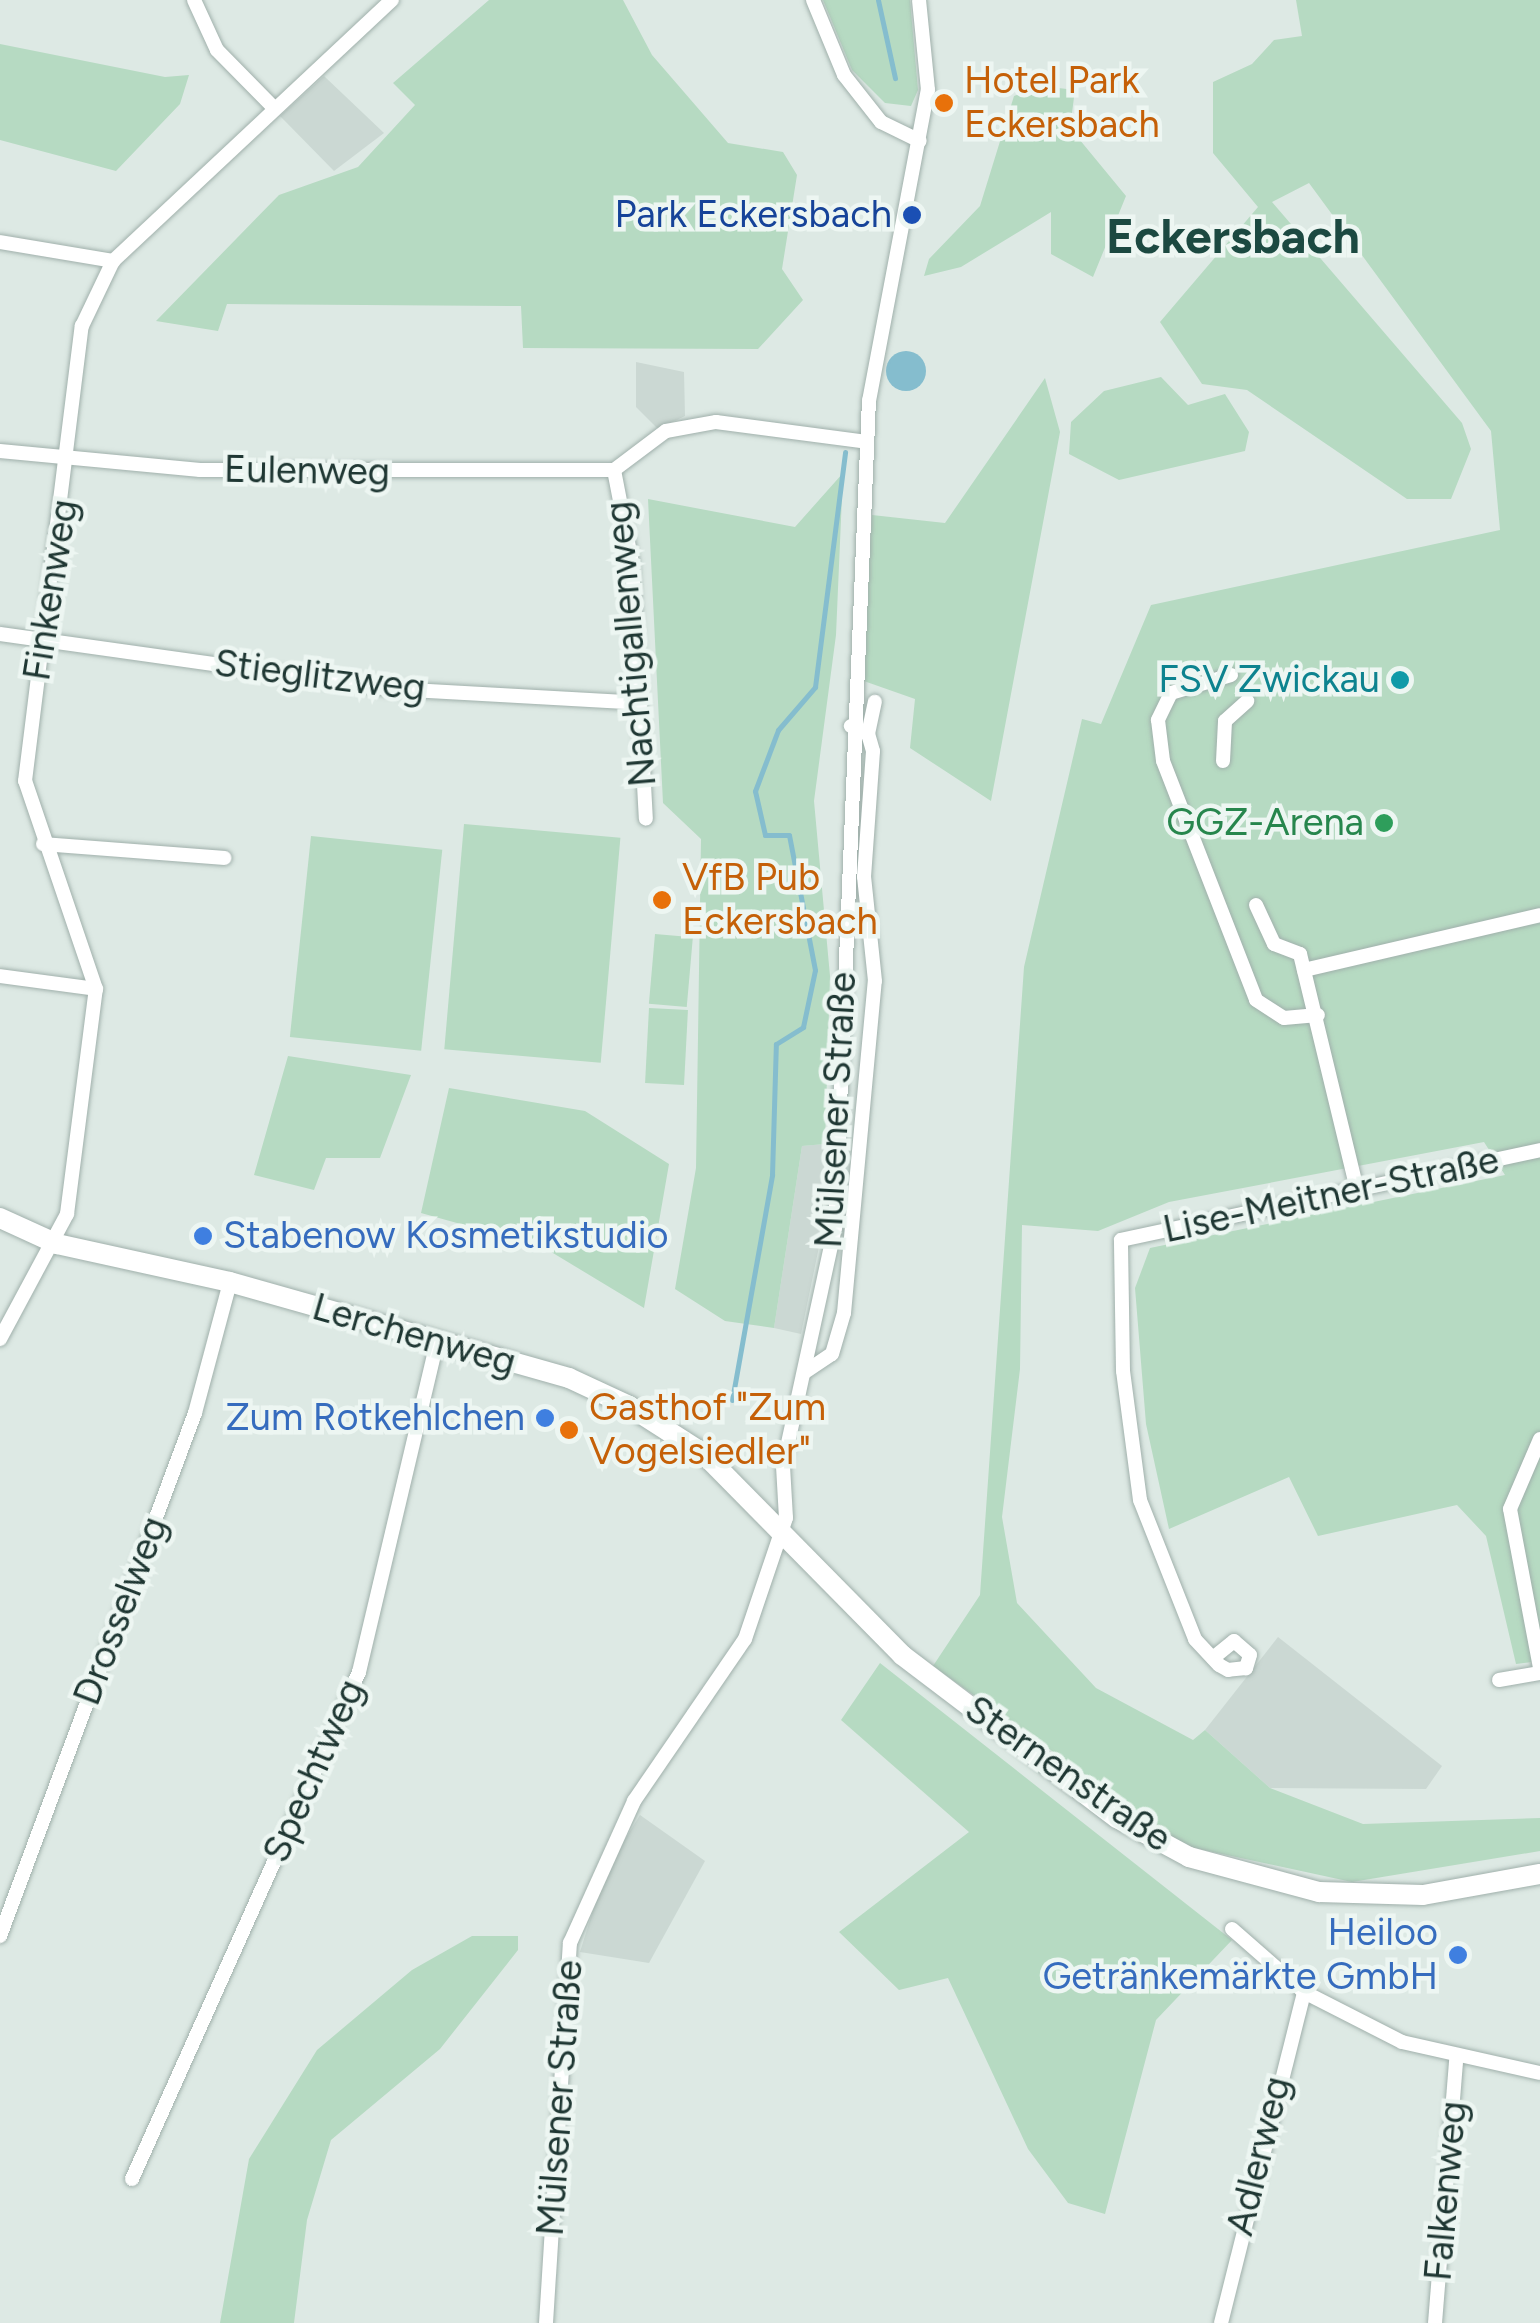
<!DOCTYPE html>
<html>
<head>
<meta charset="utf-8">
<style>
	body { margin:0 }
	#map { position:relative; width:1540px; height:2323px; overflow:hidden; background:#dde9e4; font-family:Figtree,sans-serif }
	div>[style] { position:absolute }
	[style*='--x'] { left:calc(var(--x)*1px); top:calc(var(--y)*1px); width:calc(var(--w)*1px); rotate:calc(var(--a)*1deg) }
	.built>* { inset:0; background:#cbd8d3 }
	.green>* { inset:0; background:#b6dac2; transform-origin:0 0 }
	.water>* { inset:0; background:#85bdce }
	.round { border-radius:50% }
	.stream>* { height:5px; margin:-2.5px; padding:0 2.5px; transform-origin:2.5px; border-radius:2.5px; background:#85bdce }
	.roads { filter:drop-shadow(0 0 2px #a0b0ab) drop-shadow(0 0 2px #a0b0ab) }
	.street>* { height:14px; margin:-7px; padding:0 7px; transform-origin:7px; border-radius:7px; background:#fff }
	.secondary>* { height:20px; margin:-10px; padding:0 10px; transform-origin:10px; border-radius:10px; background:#fff }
	.dots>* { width:28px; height:28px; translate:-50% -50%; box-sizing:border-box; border:5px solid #edf6f2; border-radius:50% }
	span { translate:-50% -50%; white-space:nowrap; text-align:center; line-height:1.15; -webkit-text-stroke:9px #edf6f2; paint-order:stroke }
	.food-label { font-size:38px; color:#c56008 }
	.left { translate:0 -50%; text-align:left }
	.transit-label { font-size:38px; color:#164399 }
	.right { translate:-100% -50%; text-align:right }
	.street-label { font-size:38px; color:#1f3733 }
	.culture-label { font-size:38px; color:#0d838f }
	.leisure-label { font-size:38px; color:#27864d }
	.shop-label { font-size:38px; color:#366cbe }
	.district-label { font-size:48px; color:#1c4941; font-weight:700 }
</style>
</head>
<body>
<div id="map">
	<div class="built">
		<i style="clip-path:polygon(324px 76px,384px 133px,334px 171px,280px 116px)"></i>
		<i style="clip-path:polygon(636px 362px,684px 372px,685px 416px,658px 429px,636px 407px)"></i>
		<i style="clip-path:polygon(825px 1144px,822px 1232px,801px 1334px,774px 1328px,802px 1146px)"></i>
		<i style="clip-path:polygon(1278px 1637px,1442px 1766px,1426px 1789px,1270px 1788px,1205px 1730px)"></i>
		<i style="clip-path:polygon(640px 1815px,705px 1861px,649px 1963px,580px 1952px,605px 1872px)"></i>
	</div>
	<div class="green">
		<i style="clip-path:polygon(489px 0,623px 0,652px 55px,728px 143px,783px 152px,797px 175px,782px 269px,803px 300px,758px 349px,523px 348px,521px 306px,227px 304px,218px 331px,156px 321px,279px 195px,358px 167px,415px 105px,393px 83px)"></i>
		<i style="clip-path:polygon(823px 0,910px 0,918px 90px,911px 106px,885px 103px,852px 70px)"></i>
		<i style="clip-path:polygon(1296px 0,1540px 0,1540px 1661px,1516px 1664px,1486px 1536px,1457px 1505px,1318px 1536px,1289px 1477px,1169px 1529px,1146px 1424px,1135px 1288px,1150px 1248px,1505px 1175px,1484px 1142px,1169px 1202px,1098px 1231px,1022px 1225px,1020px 1369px,1002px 1517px,1017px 1603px,1096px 1688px,1193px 1740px,1205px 1730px,1270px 1788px,1363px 1824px,1540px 1818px,1540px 1851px,1352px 1882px,1185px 1846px,933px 1666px,980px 1595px,1024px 967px,1082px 719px,1101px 724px,1151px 605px,1500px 530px,1491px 431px,1309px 183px,1272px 202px,1462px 423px,1471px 449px,1451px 499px,1407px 499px,1247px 390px,1202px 384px,1160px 322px,1258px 207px,1213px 153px,1213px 82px,1252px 64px,1274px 40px,1302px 36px)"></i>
		<i style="clip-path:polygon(0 44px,165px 77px,189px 75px,180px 104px,116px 171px,0 140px)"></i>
		<i style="clip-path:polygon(1042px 86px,1075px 90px,1070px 128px,1126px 196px,1093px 277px,1051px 254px,1051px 212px,961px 267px,924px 276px,929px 259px,980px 206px,1014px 96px)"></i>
		<i style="clip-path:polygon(1161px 377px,1188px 405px,1225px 394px,1249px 432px,1245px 451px,1119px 480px,1069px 454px,1071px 422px,1104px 391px)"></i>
		<i style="clip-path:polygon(1045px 378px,1060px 432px,991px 801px,910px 748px,915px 699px,861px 680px,872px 515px,945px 523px)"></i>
		<i style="clip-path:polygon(843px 473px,836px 635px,814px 801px,830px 976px,825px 1144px,802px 1146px,774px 1328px,725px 1321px,675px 1289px,696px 1168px,701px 839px,663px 803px,648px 499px,795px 527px)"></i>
		<i style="left:464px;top:824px;width:157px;height:226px;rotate:5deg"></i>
		<i style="left:311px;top:836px;width:132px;height:202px;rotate:6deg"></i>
		<i style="left:655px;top:934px;width:38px;height:70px;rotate:5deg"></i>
		<i style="left:649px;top:1008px;width:39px;height:75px;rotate:3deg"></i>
		<i style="clip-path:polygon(288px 1056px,411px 1075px,380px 1158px,326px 1158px,314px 1190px,254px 1175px)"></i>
		<i style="clip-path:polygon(449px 1088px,585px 1111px,669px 1164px,644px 1308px,543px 1247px,421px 1213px)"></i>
		<i style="clip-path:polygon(880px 1663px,1232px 1940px,1156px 2020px,1105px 2214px,1068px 2203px,1028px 2149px,948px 1978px,899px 1990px,839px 1932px,969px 1832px,841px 1720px)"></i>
		<i style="clip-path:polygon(472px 1936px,518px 1936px,518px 1950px,440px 2049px,331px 2140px,307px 2220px,294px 2323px,220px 2323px,249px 2159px,317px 2050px,412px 1970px)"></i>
	</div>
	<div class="water">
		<i class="round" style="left:886px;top:351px;width:40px;height:40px"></i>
	</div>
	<div class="stream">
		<i style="--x:878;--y:0;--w:80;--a:77.7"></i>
		<i style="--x:732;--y:1400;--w:229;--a:-79.9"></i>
		<i style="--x:772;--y:1175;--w:131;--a:-88.3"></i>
		<i style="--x:776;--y:1044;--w:32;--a:-32"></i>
		<i style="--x:803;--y:1027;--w:58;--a:-78.1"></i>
		<i style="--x:815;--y:970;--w:137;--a:-100.9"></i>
		<i style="--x:789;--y:835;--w:24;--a:180"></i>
		<i style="--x:765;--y:835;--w:45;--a:-102.8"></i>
		<i style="--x:755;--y:791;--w:65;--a:-69.3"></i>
		<i style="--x:778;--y:730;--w:57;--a:-49.3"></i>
		<i style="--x:815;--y:687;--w:237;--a:-82.7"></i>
	</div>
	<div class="roads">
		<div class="street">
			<i style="--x:194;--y:0;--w:55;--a:65.3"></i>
			<i style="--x:217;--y:50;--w:77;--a:45.5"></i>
			<i style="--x:813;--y:0;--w:81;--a:67.5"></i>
			<i style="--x:844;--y:75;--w:60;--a:51.8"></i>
			<i style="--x:881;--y:122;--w:43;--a:26"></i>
			<i style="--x:0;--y:242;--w:115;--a:9.5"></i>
			<i style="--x:0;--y:451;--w:201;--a:5.4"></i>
			<i style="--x:200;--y:470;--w:414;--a:0"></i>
			<i style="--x:614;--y:470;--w:95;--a:79"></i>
			<i style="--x:632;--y:563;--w:256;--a:86.9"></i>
			<i style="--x:614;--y:470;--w:65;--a:-36.9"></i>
			<i style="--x:666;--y:431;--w:51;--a:-10.2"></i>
			<i style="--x:716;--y:422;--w:152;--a:7.5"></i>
			<i style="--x:0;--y:634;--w:395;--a:8"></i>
			<i style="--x:391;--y:689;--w:250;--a:3.2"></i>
			<i style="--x:1231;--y:675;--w:63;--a:163.3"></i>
			<i style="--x:1171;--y:693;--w:30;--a:116"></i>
			<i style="--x:1158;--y:720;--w:41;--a:83"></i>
			<i style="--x:1163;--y:761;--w:256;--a:68.7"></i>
			<i style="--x:1256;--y:1000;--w:33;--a:33"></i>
			<i style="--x:1284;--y:1018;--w:34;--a:-5"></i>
			<i style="--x:868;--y:734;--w:33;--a:-78"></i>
			<i style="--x:1223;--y:761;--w:40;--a:-87.1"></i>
			<i style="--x:1225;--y:721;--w:30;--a:-42"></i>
			<i style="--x:43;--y:844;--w:182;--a:4.4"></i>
			<i style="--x:1256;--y:905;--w:43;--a:65.2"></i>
			<i style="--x:1274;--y:944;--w:28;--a:21"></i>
			<i style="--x:1300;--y:954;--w:242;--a:76.4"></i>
			<i style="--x:1304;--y:970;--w:242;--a:-13.1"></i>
			<i style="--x:0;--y:976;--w:97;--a:7.7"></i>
			<i style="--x:0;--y:1339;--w:142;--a:-61.8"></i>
			<i style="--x:67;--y:1214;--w:227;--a:-82.7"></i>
			<i style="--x:96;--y:989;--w:220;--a:-108.8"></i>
			<i style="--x:25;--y:781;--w:459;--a:-82.9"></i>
			<i style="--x:82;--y:326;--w:72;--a:-64.5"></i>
			<i style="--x:113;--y:261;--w:382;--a:-43.1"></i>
			<i style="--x:805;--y:1372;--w:32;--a:-34"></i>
			<i style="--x:832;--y:1354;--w:43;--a:-73.7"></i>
			<i style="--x:844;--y:1313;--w:333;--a:-84.7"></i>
			<i style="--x:875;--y:981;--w:105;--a:-96"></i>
			<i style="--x:864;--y:877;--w:126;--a:-85.9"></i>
			<i style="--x:873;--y:751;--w:18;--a:-106"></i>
			<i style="--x:868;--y:734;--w:19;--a:-155"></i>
			<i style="--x:1540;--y:1439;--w:76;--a:113.2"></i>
			<i style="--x:1510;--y:1509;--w:162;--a:79.3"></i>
			<i style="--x:1213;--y:1658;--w:27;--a:-39"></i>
			<i style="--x:1234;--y:1641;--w:21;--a:41"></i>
			<i style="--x:1250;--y:1655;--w:14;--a:107"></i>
			<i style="--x:1246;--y:1668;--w:18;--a:174"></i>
			<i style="--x:1228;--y:1670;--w:10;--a:-151"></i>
			<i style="--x:1219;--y:1665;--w:35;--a:-133"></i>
			<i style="--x:1195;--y:1639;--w:149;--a:-111.6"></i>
			<i style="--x:1140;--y:1500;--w:130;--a:-97.5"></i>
			<i style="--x:1123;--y:1371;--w:131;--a:-90.9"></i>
			<i style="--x:1121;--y:1240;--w:429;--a:-12.1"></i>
			<i style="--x:1499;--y:1680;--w:42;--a:-9.7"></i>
			<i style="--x:1232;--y:1929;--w:96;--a:41.2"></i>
			<i style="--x:1304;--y:1992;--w:110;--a:27"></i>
			<i style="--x:1402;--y:2042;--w:141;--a:12.7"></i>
			<i style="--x:0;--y:1936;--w:558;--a:-69.55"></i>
			<i style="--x:195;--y:1413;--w:136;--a:-75"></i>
			<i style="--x:132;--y:2179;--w:555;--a:-65.88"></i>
			<i style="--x:359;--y:1672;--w:338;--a:-76.7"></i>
			<i style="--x:546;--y:2323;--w:381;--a:-86.4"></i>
			<i style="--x:570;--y:1943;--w:156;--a:-65.7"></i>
			<i style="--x:634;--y:1801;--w:196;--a:-55.6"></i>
			<i style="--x:745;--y:1639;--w:128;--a:-71.3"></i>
			<i style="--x:786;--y:1518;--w:52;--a:-93.3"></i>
			<i style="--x:783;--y:1466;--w:244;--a:-77.7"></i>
			<i style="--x:835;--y:1228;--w:828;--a:-87.65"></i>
			<i style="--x:869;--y:401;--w:317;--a:-79.3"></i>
			<i style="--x:928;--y:90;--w:90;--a:-95.7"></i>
			<i style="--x:1221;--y:2323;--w:341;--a:-75.9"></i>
			<i style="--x:1435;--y:2323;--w:264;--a:-85.4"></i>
		</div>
		<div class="secondary">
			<i style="--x:0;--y:1218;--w:63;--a:24.5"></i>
			<i style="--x:57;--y:1244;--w:177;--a:12.4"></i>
			<i style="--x:230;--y:1282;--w:352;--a:15.8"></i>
			<i style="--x:569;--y:1378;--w:66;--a:25"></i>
			<i style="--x:629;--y:1406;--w:89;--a:32.6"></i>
			<i style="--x:704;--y:1454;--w:282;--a:45.4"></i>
			<i style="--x:902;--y:1655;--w:270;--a:37.2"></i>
			<i style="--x:1117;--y:1818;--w:82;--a:28.4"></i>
			<i style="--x:1189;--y:1857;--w:135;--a:15.1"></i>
			<i style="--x:1319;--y:1892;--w:104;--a:1.7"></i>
			<i style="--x:1423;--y:1895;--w:119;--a:-10.2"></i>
		</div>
	</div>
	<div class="dots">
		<i style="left:944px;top:103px;background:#e8710a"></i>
		<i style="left:912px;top:215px;background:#1a4fb4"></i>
		<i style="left:1400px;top:680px;background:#0f9aa8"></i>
		<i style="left:1384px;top:823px;background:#2e9e5b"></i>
		<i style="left:662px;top:900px;background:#e8710a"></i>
		<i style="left:203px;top:1236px;background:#3f7fe0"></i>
		<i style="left:545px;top:1418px;background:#3f7fe0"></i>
		<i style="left:569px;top:1430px;background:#e8710a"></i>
		<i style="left:1458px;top:1955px;background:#3f7fe0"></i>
	</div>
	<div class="food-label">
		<span class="left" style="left:964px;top:103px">Hotel Park<br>Eckersbach</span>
		<span class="left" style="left:682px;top:900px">VfB Pub<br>Eckersbach</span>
		<span class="left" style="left:589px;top:1430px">Gasthof "Zum<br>Vogelsiedler"</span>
	</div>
	<div class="transit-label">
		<span class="right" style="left:892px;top:215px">Park Eckersbach</span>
	</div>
	<div class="street-label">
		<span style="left:307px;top:471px;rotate:1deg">Eulenweg</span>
		<span style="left:51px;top:590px;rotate:-81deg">Finkenweg</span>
		<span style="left:631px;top:644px;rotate:-95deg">Nachtigallenweg</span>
		<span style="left:320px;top:676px;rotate:7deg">Stieglitzweg</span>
		<span style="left:836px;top:1110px;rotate:-87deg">Mülsener Straße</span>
		<span style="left:1331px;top:1195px;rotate:-12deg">Lise-Meitner-Straße</span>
		<span style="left:414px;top:1335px;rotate:16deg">Lerchenweg</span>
		<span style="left:121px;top:1611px;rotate:-69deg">Drosselweg</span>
		<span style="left:314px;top:1771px;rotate:-66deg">Spechtweg</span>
		<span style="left:1068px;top:1774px;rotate:35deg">Sternenstraße</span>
		<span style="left:560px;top:2098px;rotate:-86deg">Mülsener Straße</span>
		<span style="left:1259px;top:2156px;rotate:-76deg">Adlerweg</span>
		<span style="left:1446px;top:2191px;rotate:-85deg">Falkenweg</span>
	</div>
	<div class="culture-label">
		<span class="right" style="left:1380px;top:680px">FSV Zwickau</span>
	</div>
	<div class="leisure-label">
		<span class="right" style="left:1364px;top:823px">GGZ-Arena</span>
	</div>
	<div class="shop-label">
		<span class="left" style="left:223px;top:1236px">Stabenow Kosmetikstudio</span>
		<span class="right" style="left:525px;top:1418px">Zum Rotkehlchen</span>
		<span class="right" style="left:1438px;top:1955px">Heiloo<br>Getränkemärkte GmbH</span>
	</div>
	<div class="district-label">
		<span style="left:1233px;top:237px">Eckersbach</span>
	</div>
</div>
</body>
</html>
